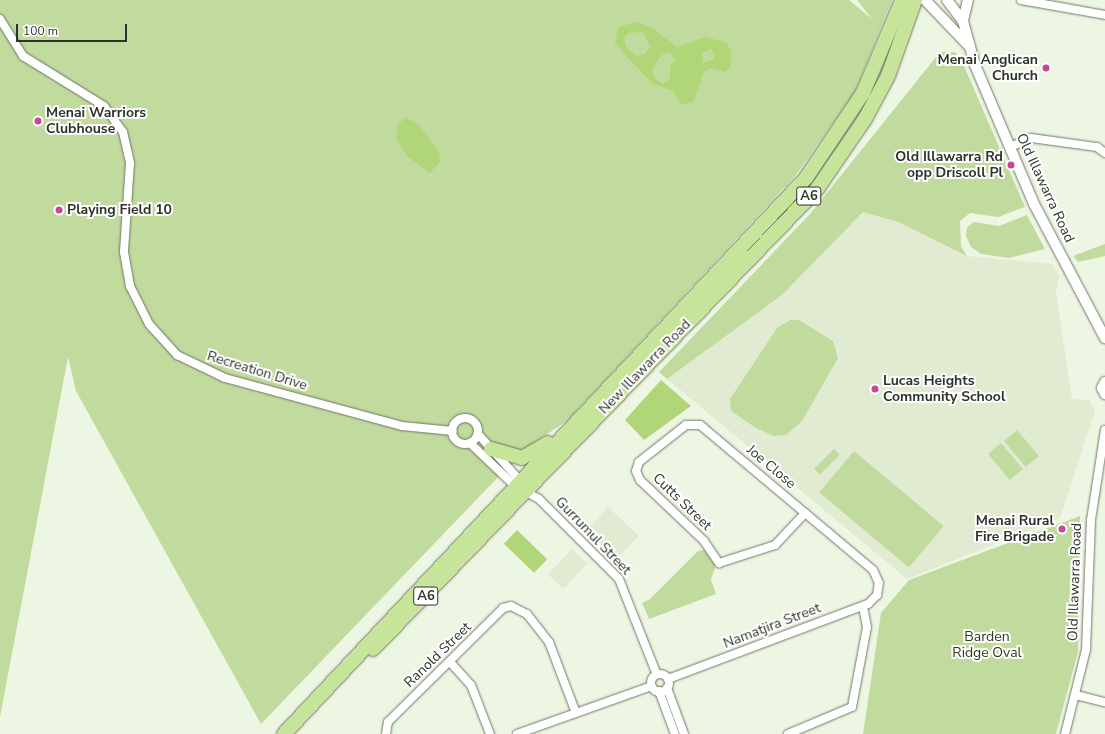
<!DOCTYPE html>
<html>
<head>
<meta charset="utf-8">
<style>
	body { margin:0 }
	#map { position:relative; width:1105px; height:734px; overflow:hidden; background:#edf6e3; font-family:"Nunito Sans",sans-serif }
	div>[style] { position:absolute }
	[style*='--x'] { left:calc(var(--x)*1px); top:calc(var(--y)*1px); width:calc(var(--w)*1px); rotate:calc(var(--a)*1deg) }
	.built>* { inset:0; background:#e0ebd1; transform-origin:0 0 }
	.green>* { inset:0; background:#c1db9e; transform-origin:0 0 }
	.water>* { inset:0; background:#b1d677; transform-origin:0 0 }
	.roads { filter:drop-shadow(0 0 1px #707766) drop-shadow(0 0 1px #707766) }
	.minor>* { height:8px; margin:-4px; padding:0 4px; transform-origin:4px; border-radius:4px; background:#fff }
	.minor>.ring { margin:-4px; padding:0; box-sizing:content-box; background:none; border:8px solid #fff; border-radius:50% }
	.tertiary>* { height:10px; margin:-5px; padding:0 5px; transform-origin:5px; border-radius:5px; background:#fff }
	.trunk>* { height:14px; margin:-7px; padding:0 7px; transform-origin:7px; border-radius:7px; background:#c6e49a }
	.dots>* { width:11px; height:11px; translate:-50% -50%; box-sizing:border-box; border:2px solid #fff; border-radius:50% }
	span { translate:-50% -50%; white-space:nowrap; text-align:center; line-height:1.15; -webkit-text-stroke:4px #fff; paint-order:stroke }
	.shield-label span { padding:1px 3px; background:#fff; border:1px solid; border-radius:3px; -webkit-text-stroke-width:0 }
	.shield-label { font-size:13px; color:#2e322a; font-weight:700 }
	.poi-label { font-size:14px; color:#2e322a; font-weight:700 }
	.right { translate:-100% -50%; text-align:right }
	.left { translate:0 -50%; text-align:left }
	.street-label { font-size:14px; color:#2e322a }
	.park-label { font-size:14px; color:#2c3b14 }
	.scale { position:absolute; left:16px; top:24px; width:111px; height:18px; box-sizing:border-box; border:2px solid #2e322a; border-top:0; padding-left:5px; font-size:12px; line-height:14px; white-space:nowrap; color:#2e322a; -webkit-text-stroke:3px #fff; paint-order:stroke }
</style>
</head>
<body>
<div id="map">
	<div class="built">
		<i style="clip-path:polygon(863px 211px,898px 222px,967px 256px,1052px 264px,1059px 276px,1056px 292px,1072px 399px,1089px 400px,1095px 411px,1060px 518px,907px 579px,667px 379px,782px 295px)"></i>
		<i style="left:608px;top:507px;width:42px;height:32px;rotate:43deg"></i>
		<i style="left:572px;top:549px;width:21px;height:35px;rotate:43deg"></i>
	</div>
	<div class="green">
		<i style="clip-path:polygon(0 0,849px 0,872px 19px,857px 0,892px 0,855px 92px,795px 176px,568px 420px,525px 449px,261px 724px,76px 391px,68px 357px,0 717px)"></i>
		<i style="clip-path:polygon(940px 52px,955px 52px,961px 59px,1025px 207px,998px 217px,970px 213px,960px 221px,961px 246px,967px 256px,898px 222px,863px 212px,782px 295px,667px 379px,659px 372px,810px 214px)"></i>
		<i style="clip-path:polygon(1027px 215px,1045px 249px,1009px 258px,981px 254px,971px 247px,966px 236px,967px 227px,974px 222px,999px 226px)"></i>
		<i style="clip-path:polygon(1105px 244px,1105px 256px,1078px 262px,1073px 256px)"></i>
		<i style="clip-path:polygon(790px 320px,799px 320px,833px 341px,838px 358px,802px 421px,786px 435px,774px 436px,756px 428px,731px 411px,730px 399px,777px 328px)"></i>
		<i style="left:1017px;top:430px;width:34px;height:17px;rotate:50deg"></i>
		<i style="left:1001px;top:443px;width:34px;height:17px;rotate:50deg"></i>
		<i style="left:834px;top:449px;width:8px;height:28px;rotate:45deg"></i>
		<i style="left:854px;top:451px;width:117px;height:54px;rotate:40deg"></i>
		<i style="clip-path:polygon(1080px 516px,1078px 652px,1056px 734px,863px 734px,881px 613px,909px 580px)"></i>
		<i style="clip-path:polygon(705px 550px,716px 565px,711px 579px,716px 594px,649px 619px,642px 603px,650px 599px,698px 551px)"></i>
	</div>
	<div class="water">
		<i style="clip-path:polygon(evenodd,637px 22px,652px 28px,677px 47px,705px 37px,726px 42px,732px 52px,730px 68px,724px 72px,711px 68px,704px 71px,694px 101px,682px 105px,673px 91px,653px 84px,615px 44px,618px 27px,637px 22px,643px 32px,650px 46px,645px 54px,637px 56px,626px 47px,624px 38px,628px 33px,643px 32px,637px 22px,712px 49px,715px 59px,703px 63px,702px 53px,712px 49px,637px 22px,669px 52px,675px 59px,670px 67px,670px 79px,663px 84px,655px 79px,652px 69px,663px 54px,669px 52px)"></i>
		<i style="clip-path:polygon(405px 118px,418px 124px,439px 151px,440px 162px,430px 173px,408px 157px,397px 140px,397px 125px)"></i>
		<i style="clip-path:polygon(661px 380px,691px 406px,644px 440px,625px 420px)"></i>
		<i style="left:517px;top:530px;width:42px;height:19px;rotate:44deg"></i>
	</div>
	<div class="roads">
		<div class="minor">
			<i style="--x:1021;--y:0;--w:85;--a:10.1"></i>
			<i style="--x:0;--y:19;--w:44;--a:58.1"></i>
			<i style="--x:23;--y:56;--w:95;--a:31.7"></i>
			<i style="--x:104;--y:106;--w:32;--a:54"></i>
			<i style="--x:123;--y:132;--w:32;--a:77"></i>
			<i style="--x:130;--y:163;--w:89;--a:93.9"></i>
			<i style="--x:124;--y:252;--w:35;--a:80"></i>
			<i style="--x:130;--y:286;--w:42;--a:63.4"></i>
			<i style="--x:149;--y:324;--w:42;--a:47.9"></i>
			<i style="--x:177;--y:355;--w:53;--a:25.6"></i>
			<i style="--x:225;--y:378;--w:183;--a:15.2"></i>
			<i style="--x:402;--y:426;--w:51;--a:5.6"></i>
			<i style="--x:1010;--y:147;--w:23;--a:-23"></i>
			<i style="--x:1031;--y:138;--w:67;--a:7.8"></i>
			<i style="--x:1097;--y:147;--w:10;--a:37"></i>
			<i class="ring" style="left:452px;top:418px;width:18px;height:18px"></i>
			<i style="--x:478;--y:434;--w:67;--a:48"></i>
			<i style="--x:470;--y:443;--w:62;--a:43.7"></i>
			<i style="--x:515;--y:486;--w:27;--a:28"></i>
			<i style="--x:539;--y:499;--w:113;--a:45"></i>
			<i style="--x:619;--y:579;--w:103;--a:68.4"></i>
			<i style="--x:450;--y:662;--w:31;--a:48"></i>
			<i style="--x:471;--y:685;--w:53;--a:68.8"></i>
			<i class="ring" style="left:651px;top:674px;width:10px;height:10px"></i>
			<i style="--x:668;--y:679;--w:214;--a:-20.6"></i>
			<i style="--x:868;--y:604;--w:13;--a:-45"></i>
			<i style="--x:877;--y:595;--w:12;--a:-81"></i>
			<i style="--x:879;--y:583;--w:14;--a:-115"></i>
			<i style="--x:873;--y:570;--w:221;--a:-140"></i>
			<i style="--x:704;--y:428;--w:5;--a:-143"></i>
			<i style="--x:700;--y:425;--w:14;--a:180"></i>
			<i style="--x:686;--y:425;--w:60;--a:141.8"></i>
			<i style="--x:639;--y:462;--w:9;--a:108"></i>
			<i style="--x:636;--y:471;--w:10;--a:66"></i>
			<i style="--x:640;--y:480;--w:88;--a:43.6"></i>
			<i style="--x:704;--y:541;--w:27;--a:56"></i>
			<i style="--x:719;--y:563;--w:59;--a:-17.8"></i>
			<i style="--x:775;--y:545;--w:44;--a:-46.8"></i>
			<i style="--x:667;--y:688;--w:49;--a:69.7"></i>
			<i style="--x:659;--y:691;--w:46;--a:69.6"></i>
			<i style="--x:1076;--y:695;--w:30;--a:14"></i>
			<i style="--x:386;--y:734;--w:12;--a:-81"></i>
			<i style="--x:388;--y:722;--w:162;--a:-44.7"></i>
			<i style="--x:503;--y:608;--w:8;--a:-14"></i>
			<i style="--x:511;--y:606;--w:18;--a:27"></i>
			<i style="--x:527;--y:614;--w:36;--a:52"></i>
			<i style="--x:549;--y:642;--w:76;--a:69.2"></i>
			<i style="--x:517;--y:734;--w:143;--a:-19.6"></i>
			<i style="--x:788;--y:734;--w:69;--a:-22.9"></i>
			<i style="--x:852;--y:707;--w:81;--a:-79.4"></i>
			<i style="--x:867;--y:627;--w:21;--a:-101"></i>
			<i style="--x:1065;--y:734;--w:87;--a:-76"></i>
			<i style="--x:1086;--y:650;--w:130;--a:-87.8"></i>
			<i style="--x:1091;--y:520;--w:91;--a:-81.2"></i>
		</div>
		<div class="tertiary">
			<i style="--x:925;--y:0;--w:64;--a:46.3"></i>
			<i style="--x:947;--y:0;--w:26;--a:53"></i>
			<i style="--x:963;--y:21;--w:46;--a:74.7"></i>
			<i style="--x:975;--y:65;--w:151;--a:67"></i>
			<i style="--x:1034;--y:204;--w:152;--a:62.1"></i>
			<i style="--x:963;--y:21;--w:22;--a:-77"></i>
			<i style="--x:1105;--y:382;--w:7;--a:117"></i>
			<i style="--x:1102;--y:388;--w:7;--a:63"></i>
		</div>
		<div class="trunk">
			<i style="--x:491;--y:449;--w:32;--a:16"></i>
			<i style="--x:522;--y:458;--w:30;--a:-30"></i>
			<i style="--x:373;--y:649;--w:639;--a:-46.01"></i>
			<i style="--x:817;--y:189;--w:85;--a:-55.6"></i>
			<i style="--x:865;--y:119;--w:49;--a:-61.9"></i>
			<i style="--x:888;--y:76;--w:81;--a:-70.4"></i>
			<i style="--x:284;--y:734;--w:763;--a:-46.81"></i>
			<i style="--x:806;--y:178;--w:102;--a:-56.2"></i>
			<i style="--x:863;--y:93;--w:101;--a:-67.2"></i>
		</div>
	</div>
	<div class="dots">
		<i style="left:1046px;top:68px;background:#c74793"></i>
		<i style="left:38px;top:121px;background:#c74793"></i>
		<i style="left:1011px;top:165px;background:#c74793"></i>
		<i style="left:59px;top:210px;background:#c74793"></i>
		<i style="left:875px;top:389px;background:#c74793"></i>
		<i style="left:1062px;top:529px;background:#c74793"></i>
	</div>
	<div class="shield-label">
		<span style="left:809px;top:196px">A6</span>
		<span style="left:426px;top:596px">A6</span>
	</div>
	<div class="poi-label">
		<span class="right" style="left:1038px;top:68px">Menai Anglican<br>Church</span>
		<span class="left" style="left:46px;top:121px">Menai Warriors<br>Clubhouse</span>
		<span class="right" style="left:1003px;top:165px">Old Illawarra Rd<br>opp Driscoll Pl</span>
		<span class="left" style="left:67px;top:210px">Playing Field 10</span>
		<span class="left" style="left:883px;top:389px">Lucas Heights<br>Community School</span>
		<span class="right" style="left:1054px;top:529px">Menai Rural<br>Fire Brigade</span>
	</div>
	<div class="street-label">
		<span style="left:1045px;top:188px;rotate:65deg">Old Illawarra Road</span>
		<span style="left:645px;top:367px;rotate:-46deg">New Illawarra Road</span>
		<span style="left:257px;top:371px;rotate:17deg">Recreation Drive</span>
		<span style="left:771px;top:467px;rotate:40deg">Joe Close</span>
		<span style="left:682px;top:502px;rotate:44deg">Cutts Street</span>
		<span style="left:593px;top:536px;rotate:46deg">Gurrumul Street</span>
		<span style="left:1075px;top:582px;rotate:-88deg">Old Illawarra Road</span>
		<span style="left:772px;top:626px;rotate:-21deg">Namatjira Street</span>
		<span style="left:438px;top:655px;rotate:-44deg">Ranold Street</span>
	</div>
	<div class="park-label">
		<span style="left:987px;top:645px">Barden<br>Ridge Oval</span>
	</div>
	<div class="scale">100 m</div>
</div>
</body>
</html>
